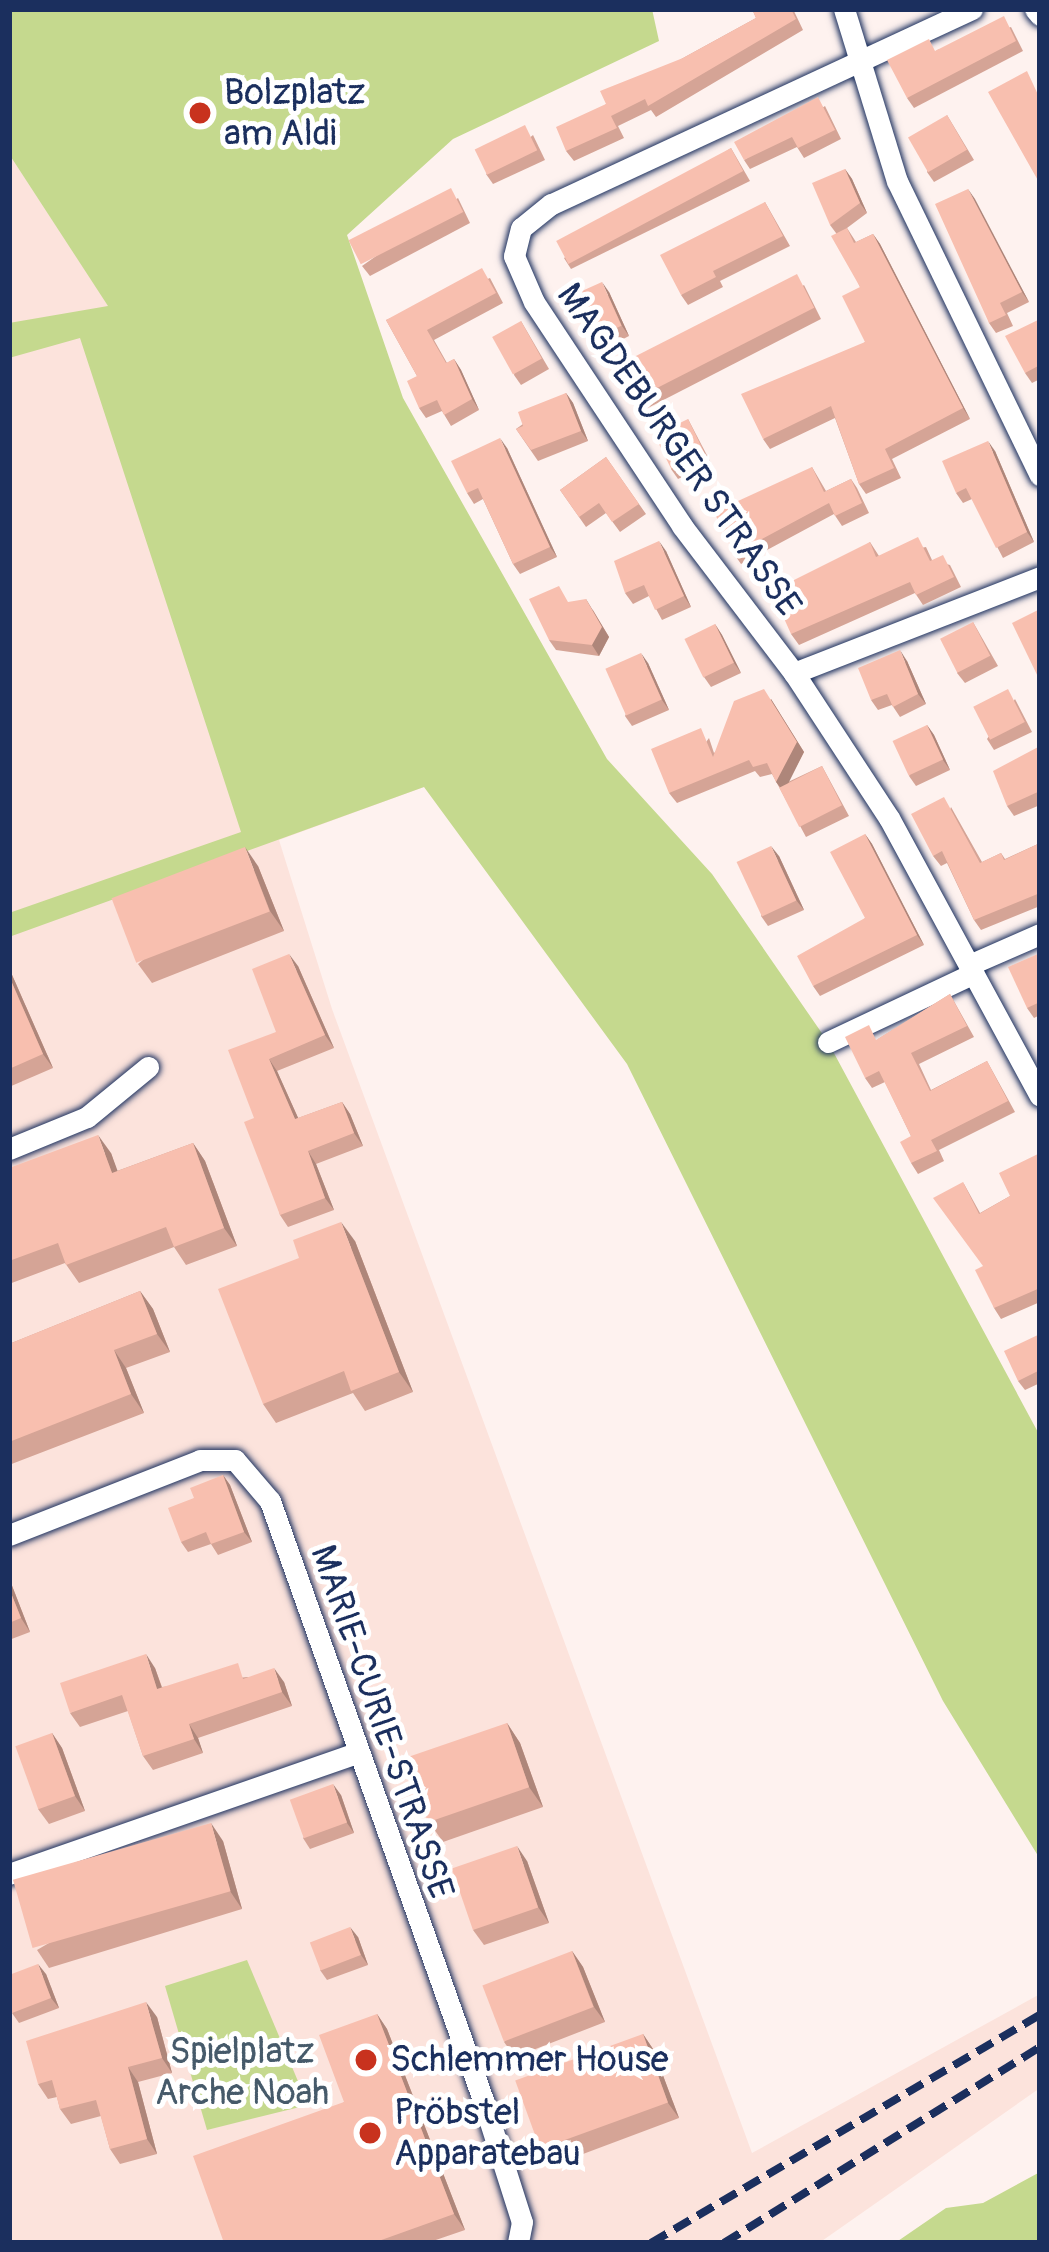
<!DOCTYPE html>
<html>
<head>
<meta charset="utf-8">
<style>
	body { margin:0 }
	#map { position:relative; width:1049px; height:2252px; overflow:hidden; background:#fef2ef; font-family:Pangolin,sans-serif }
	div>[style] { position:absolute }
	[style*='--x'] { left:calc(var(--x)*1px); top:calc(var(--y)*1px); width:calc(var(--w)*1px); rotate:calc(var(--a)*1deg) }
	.built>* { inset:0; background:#fce3dc }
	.green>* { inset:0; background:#c5d98e }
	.roads { filter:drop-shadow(0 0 3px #1b2f5e) drop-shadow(0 0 3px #1b2f5e) }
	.minor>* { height:21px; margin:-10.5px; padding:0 10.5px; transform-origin:10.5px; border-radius:10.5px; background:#fff }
	.rail>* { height:8px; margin-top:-4px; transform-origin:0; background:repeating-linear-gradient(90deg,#1b2f5e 0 18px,transparent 0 27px) }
	.wall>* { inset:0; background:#d5a496 }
	.shaded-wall>* { inset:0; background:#ae867a }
	.building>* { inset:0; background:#f8bfaf; transform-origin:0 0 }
	.dots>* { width:33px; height:33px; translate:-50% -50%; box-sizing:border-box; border:6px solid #fff; border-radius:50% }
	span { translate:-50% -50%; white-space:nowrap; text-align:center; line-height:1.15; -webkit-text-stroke:10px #fff; paint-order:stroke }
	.poi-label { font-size:36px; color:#1b2f5e }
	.left { translate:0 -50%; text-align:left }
	.street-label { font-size:36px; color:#1b2f5e }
	.park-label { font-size:36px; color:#465a6a }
	.frame { position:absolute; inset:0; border:12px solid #1b2f5e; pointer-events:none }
</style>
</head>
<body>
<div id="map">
	<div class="built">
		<i style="clip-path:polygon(9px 154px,424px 787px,279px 840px,332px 1009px,752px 2153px,1040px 1994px,1040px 2088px,819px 2243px,9px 2243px)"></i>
	</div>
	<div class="green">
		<i style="clip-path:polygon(9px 9px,652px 9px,659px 41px,453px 139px,347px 235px,403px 398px,607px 759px,712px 874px,828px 1042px,1040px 1436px,1040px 1859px,943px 1701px,627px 1064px,424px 787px,9px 937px,9px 913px,241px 832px,80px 338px,9px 358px,9px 323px,108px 306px,9px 154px)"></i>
		<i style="clip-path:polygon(247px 1960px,308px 2105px,207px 2130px,165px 1986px)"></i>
		<i style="clip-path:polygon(1040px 2172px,1040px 2243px,895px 2243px,946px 2208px,983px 2203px)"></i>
	</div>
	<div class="roads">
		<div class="minor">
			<i style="--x:844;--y:9;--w:180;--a:72.9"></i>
			<i style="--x:897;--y:181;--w:327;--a:64.1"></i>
			<i style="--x:972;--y:9;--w:464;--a:155.1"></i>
			<i style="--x:551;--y:204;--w:38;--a:141"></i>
			<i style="--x:521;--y:228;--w:29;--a:104"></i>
			<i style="--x:514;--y:256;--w:50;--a:66.5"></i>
			<i style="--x:534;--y:302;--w:268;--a:56.5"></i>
			<i style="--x:682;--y:526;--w:185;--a:52.7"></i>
			<i style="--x:794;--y:673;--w:173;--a:56.8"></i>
			<i style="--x:889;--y:818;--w:316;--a:61.5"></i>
			<i style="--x:1035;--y:9;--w:8;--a:50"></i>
			<i style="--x:794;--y:673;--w:264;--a:-21.3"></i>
			<i style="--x:969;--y:965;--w:77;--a:-23.6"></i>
			<i style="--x:828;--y:1042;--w:161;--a:-25.3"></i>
			<i style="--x:9;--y:1149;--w:84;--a:-22.3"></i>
			<i style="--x:87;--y:1117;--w:79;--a:-39.3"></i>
			<i style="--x:9;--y:1535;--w:205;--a:-21.4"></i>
			<i style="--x:200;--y:1460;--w:35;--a:0"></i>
			<i style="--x:235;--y:1460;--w:54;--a:49.5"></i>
			<i style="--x:270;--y:1501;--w:636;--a:70.42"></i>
			<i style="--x:483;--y:2100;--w:128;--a:72.3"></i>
			<i style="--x:522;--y:2222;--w:21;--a:101"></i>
			<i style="--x:9;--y:1874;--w:368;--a:-19.2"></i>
		</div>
	</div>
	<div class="rail">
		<i style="--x:651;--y:2243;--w:451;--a:-30.4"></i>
		<i style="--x:724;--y:2243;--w:372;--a:-31.8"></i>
	</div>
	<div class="wall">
		<i style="clip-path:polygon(752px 9px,793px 9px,803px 30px,656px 117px,651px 110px,618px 126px,624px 138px,574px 161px,566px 151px,606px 104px,683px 58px,756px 18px)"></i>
		<i style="clip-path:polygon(1011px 27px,1023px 51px,914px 108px,907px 98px,937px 50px)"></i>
		<i style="clip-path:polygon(825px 106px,841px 139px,804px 158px,797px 147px,750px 169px,744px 160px)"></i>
		<i style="clip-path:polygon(947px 115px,974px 160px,934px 182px,927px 172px)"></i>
		<i style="clip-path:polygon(533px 135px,545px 160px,493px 184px,486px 174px)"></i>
		<i style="clip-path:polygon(731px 148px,750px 181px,571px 269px,564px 258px)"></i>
		<i style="clip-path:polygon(845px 169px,852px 179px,867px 213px,847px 228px,856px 242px,873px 234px,880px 244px,970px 419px,892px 459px,901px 478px,866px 494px,859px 484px,835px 418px,770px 449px,763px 439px,865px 342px,860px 287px,836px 233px,830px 225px)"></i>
		<i style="clip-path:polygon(968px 189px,1029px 302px,1007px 313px,1013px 326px,996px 333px,989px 323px)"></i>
		<i style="clip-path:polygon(458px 198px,470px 223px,370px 276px,362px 266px)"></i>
		<i style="clip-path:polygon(765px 202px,790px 246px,720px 281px,723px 287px,688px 305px,681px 295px)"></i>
		<i style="clip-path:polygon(490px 278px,503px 303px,434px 340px,447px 363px,454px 359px,461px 370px,479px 410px,451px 426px,442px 411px,426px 418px,419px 408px,417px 376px,386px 320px)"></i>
		<i style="clip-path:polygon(804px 285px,821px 319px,644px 410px,637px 399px)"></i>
		<i style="clip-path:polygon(609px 292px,629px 336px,596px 353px,589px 342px)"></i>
		<i style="clip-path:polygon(521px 321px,549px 369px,521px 385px,514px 375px)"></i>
		<i style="clip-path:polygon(1040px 323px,1040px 379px,1032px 383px,1025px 373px)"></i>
		<i style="clip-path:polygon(566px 393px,573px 403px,588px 441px,538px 461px,516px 429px)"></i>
		<i style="clip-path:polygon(688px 419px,711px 463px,678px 479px,671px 469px)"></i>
		<i style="clip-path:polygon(507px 448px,557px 557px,520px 574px,513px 564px,483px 499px,474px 504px,467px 493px)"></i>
		<i style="clip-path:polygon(995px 451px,1034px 542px,1003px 558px,972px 499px,963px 503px,956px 493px)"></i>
		<i style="clip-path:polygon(606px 457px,646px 514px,620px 532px,606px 513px,586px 527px,560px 490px)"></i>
		<i style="clip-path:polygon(812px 467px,826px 491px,851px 479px,857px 488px,869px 513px,842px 526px,834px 514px,741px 564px,734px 554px)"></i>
		<i style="clip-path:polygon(870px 542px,879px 556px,926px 547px,932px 560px,950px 565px,961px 587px,923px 605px,915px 593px,799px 645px,791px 634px,798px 595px)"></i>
		<i style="clip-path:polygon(666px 551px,691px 607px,662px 620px,649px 596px,633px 604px,625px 593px)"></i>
		<i style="clip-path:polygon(569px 602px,593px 610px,609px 637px,599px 656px,556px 650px,549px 640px)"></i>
		<i style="clip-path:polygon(973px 622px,998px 666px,965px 683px,957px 673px)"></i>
		<i style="clip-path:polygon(715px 624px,722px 635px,741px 673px,711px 687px,704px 677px)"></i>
		<i style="clip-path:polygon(907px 661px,926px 704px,900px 717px,892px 705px,878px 710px,871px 700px)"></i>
		<i style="clip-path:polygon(648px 663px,669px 710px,632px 726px,625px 716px)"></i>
		<i style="clip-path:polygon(771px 699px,804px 752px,788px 782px,822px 766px,849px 816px,806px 837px,772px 774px,760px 777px,755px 771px,677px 803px,669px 793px,709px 738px,714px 753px)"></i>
		<i style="clip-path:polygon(1015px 699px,1032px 732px,994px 750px,987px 739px)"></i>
		<i style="clip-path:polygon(927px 725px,934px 735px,950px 770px,916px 786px,909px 776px)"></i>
		<i style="clip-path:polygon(1040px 746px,1040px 805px,1014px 816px,1007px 806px)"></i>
		<i style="clip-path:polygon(951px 807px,982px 862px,1001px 853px,1005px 859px,1040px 843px,1040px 906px,981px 930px,974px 920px,947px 863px,941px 866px,933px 856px)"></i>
		<i style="clip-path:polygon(865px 834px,872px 844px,924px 945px,820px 996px,813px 986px,865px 918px)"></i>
		<i style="clip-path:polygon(779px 856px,804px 910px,768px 926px,761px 916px)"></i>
		<i style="clip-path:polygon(258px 866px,284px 931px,152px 983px,138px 964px)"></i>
		<i style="clip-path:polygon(1040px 953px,1040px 1015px,1034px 1018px,1027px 1008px)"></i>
		<i style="clip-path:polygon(298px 966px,334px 1048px,277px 1071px,298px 1118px,342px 1102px,350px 1114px,363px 1146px,316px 1164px,334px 1210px,288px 1227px,280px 1215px,254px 1118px,276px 1032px)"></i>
		<i style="clip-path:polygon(9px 968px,53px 1068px,9px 1087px)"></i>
		<i style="clip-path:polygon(950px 994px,974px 1037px,919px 1064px,931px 1090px,987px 1061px,1015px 1112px,939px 1150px,944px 1161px,918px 1174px,911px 1163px,911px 1136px,885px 1082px,872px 1088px,865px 1078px,878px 1039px)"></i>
		<i style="clip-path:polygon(193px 1143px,205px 1161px,237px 1246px,186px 1265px,174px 1247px,79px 1283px,65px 1263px,9px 1284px,9px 1168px,111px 1153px,117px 1171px)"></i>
		<i style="clip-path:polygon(1040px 1153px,1040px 1302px,1001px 1319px,994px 1308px,963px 1182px,980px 1213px,1010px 1196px)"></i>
		<i style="clip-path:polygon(355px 1241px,413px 1392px,365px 1411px,353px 1393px,276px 1423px,263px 1404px)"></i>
		<i style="clip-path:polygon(140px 1291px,153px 1309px,170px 1352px,126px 1368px,144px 1413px,9px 1465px,9px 1344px)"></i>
		<i style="clip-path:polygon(1040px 1334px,1040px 1383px,1025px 1390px,1018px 1381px)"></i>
		<i style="clip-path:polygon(223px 1475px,230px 1485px,252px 1542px,218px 1555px,211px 1544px,188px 1552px,181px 1542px,194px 1498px)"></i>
		<i style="clip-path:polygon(9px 1578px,30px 1632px,9px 1640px)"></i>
		<i style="clip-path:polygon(155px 1668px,162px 1687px,247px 1677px,284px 1682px,292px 1706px,198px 1738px,203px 1753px,153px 1770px,143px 1756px,128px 1711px,80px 1727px,70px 1713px)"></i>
		<i style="clip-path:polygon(507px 1723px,520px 1743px,543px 1807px,443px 1842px,429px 1822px)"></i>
		<i style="clip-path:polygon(52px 1733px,62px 1748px,85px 1811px,49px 1824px,38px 1809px)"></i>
		<i style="clip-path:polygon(341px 1795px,354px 1833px,310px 1849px,303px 1838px)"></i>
		<i style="clip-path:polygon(223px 1841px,242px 1909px,49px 1968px,37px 1950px)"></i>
		<i style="clip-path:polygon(527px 1861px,549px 1923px,484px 1945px,473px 1930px)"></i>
		<i style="clip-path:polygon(358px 1937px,368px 1965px,327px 1980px,320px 1970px)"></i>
		<i style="clip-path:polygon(572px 1951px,583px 1967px,605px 2022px,515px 2057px,504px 2042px)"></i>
		<i style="clip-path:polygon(46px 1974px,59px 2008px,19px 2023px,12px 2013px)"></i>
		<i style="clip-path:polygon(377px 2014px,387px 2029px,465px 2230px,427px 2243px,224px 2243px,344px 2102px)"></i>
		<i style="clip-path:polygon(157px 2017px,172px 2073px,138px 2082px,157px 2154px,120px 2164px,110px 2149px,101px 2116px,71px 2124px,60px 2109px,57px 2097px,48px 2099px,38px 2084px)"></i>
		<i style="clip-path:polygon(643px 2034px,653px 2049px,679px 2118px,551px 2166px,541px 2151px)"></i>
	</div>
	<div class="shaded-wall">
		<i style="clip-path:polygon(845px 169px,852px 179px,867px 213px,860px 203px)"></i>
		<i style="clip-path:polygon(968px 189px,975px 199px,1029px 302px,1022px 292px)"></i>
		<i style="clip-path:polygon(873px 234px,880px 244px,970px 419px,963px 408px)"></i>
		<i style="clip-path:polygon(602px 282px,609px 292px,629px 336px,622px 326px)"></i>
		<i style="clip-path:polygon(454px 359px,461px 370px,479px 410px,472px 399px)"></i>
		<i style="clip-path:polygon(566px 393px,573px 403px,588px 441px,581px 431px)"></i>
		<i style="clip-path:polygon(500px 438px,507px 448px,557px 557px,550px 547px)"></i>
		<i style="clip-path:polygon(988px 441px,995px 451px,1034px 542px,1027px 532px)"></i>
		<i style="clip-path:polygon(659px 541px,666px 551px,691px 607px,684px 596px)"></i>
		<i style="clip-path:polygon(586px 599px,609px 637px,599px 656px,592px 645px)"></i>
		<i style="clip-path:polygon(715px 624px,722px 635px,741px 673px,734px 663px)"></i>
		<i style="clip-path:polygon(900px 650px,907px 661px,926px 704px,918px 694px)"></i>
		<i style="clip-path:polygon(641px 653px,648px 663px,669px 710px,662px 700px)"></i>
		<i style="clip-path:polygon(771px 699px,804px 752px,784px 792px,776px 782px)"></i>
		<i style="clip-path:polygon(927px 725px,934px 735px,950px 770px,943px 760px)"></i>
		<i style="clip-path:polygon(865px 834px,872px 844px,924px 945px,917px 935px)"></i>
		<i style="clip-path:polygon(771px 846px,779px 856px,804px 910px,796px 900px)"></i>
		<i style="clip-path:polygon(245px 847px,258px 866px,284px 931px,270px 911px)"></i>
		<i style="clip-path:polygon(289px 954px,298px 966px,334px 1048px,325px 1035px)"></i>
		<i style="clip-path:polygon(9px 968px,53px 1068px,43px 1054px,9px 976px)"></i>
		<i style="clip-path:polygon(269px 1059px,277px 1071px,304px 1131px,295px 1119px)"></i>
		<i style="clip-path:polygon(342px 1102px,350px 1114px,363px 1146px,354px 1133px)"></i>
		<i style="clip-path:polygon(98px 1135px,111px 1153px,125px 1191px,112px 1173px)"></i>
		<i style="clip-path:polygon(193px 1143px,205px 1161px,237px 1246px,224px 1228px)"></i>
		<i style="clip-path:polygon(308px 1151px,316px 1164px,334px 1210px,325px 1198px)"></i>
		<i style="clip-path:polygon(341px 1222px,355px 1241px,413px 1392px,399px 1372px)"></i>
		<i style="clip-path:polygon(140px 1291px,153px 1309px,170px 1352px,157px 1334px)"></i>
		<i style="clip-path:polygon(114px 1350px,126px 1368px,144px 1413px,131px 1394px)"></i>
		<i style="clip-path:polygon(223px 1475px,230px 1485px,252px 1542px,244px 1532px)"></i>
		<i style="clip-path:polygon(9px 1578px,30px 1632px,21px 1618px,9px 1588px)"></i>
		<i style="clip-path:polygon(146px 1654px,155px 1668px,167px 1703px,157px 1689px)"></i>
		<i style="clip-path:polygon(274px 1668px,284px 1682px,292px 1706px,282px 1692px)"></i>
		<i style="clip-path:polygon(507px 1723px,520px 1743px,543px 1807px,529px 1787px)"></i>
		<i style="clip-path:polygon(189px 1724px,198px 1738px,203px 1753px,194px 1739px)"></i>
		<i style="clip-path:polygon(52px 1733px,62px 1748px,85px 1811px,75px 1796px)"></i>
		<i style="clip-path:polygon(333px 1784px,341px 1795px,354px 1833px,347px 1823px)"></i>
		<i style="clip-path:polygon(211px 1823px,223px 1841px,242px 1909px,230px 1891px)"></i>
		<i style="clip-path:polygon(517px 1846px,527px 1861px,549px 1923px,538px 1907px)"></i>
		<i style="clip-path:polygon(350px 1927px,358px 1937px,368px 1965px,361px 1955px)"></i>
		<i style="clip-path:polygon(572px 1951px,583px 1967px,605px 2022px,594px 2007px)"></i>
		<i style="clip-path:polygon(38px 1964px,46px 1974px,59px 2008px,51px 1998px)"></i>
		<i style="clip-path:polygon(146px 2002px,157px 2017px,172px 2073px,162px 2058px)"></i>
		<i style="clip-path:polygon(377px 2014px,387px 2029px,465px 2230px,454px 2214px)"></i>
		<i style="clip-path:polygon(643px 2034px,653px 2049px,679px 2118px,668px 2103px)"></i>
		<i style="clip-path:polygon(128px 2067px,138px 2082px,157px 2154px,147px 2139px)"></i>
	</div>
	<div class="building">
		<i style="clip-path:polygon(752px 9px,791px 9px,796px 19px,648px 106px,645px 99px,611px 116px,617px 128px,566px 151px,556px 127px,606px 104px,600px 91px,683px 58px,756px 18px)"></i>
		<i style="clip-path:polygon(1004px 16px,1016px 41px,907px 98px,887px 60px,929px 39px,935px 51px)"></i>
		<i style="clip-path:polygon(1027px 71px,1040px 99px,1040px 118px,1038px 119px,1040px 123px,1040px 184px,988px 92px)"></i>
		<i style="clip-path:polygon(818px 97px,835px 130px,798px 148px,792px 137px,744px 160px,734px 142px)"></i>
		<i style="left:947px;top:115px;width:40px;height:45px;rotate:60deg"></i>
		<i style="left:525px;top:125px;width:28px;height:56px;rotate:64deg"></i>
		<i style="left:731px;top:148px;width:26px;height:198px;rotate:62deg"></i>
		<i style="clip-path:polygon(845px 169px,860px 203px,830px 225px,812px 183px)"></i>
		<i style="left:451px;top:188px;width:27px;height:115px;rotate:63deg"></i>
		<i style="clip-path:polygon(968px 189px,1022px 292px,1000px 303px,1006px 315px,989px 323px,935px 204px)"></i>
		<i style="clip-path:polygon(765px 202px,783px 236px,713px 271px,716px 277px,681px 295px,660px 255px)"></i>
		<i style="clip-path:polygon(847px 228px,854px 243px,873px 234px,963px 408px,885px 449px,894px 468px,859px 484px,831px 406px,763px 439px,741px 394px,865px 342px,842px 296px,860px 287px,831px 236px)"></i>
		<i style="clip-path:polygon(482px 268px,496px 293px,427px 330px,446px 363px,454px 359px,472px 399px,444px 415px,437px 400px,419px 408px,407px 381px,417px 376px,386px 320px)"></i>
		<i style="left:797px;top:274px;width:38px;height:199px;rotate:63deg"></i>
		<i style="left:602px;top:282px;width:48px;height:36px;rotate:66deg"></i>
		<i style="clip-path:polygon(1038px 320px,1040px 324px,1040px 365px,1025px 373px,1005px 336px)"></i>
		<i style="left:521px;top:321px;width:43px;height:33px;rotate:61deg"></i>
		<i style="clip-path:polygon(566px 393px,581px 431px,531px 450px,516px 429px,523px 426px,518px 412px)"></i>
		<i style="left:688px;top:419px;width:37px;height:37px;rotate:64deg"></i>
		<i style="clip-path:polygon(500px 438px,550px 547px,513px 564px,478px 488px,467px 493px,451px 461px)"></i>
		<i style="clip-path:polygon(988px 441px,1027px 532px,996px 548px,966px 488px,956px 493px,942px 461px)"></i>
		<i style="clip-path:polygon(606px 457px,639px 504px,612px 522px,599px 503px,579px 517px,560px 490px)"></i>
		<i style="clip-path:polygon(812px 467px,824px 492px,851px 479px,862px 503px,835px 516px,829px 503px,734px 554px,714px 512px)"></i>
		<i style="clip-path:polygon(918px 537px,930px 561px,943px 555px,954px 577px,916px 595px,910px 582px,791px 634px,778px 605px,798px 595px,792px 581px,870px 542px,876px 557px)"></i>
		<i style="clip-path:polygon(659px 541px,684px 596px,655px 610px,644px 585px,625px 593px,614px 561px)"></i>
		<i style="clip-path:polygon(559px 586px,568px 602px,586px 599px,602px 627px,592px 645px,549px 640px,529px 599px)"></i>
		<i style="clip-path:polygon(1040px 609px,1040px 681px,1012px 623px)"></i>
		<i style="left:973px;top:622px;width:38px;height:37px;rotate:63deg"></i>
		<i style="left:715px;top:624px;width:43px;height:34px;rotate:64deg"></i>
		<i style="clip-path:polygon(900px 650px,918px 694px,893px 707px,887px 694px,871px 700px,858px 668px)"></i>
		<i style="left:641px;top:653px;width:51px;height:39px;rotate:66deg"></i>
		<i style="clip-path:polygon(764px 689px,797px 742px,776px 782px,767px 763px,753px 767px,749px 760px,669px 793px,651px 749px,701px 728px,713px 757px,734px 701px)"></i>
		<i style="left:1008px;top:689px;width:37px;height:39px;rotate:63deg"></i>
		<i style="left:927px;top:725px;width:38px;height:38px;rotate:65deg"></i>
		<i style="clip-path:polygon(1040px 746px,1040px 791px,1007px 806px,993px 771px)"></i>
		<i style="left:822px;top:766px;width:44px;height:48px;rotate:63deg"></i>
		<i style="clip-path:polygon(944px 797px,980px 863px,1001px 853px,1004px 860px,1040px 843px,1040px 893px,974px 920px,942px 851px,933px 856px,911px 814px)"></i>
		<i style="clip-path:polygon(865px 834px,917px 935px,813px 986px,797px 956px,865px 918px,830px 852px)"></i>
		<i style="left:771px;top:846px;width:60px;height:38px;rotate:65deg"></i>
		<i style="left:245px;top:847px;width:69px;height:143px;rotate:69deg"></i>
		<i style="clip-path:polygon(1040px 953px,1040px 1002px,1027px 1008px,1008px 967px)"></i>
		<i style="clip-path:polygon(289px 954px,325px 1035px,269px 1059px,295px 1119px,342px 1102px,354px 1133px,308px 1151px,325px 1198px,280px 1215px,244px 1122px,254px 1118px,228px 1050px,276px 1032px,252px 969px)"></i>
		<i style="clip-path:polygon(9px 976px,43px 1054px,9px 1069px)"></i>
		<i style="clip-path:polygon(950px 994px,967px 1026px,911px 1053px,930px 1091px,987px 1061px,1008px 1101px,931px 1140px,937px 1151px,911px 1163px,900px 1142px,911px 1136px,879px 1071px,865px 1078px,845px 1037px,869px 1025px,876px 1040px)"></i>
		<i style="clip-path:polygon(98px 1135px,112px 1173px,193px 1143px,224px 1228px,174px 1247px,166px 1227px,66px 1265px,58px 1243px,9px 1261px,9px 1168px)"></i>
		<i style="clip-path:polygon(1040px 1153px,1040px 1288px,994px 1308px,975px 1270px,983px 1266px,933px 1198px,963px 1182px,979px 1214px,1010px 1196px,999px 1173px)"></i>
		<i style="clip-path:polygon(341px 1222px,399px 1372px,351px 1391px,344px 1371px,263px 1404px,218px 1289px,299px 1258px,293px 1240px)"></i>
		<i style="clip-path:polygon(140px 1291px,157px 1334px,114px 1350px,131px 1394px,9px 1442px,9px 1344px)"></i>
		<i style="clip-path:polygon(1040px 1334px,1040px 1370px,1018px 1381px,1004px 1351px)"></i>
		<i style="clip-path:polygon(223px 1475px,244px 1532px,211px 1544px,206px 1532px,181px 1542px,168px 1508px,194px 1498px,190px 1488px)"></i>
		<i style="clip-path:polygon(9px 1588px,21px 1618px,9px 1623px)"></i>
		<i style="clip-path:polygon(146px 1654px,157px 1689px,238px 1663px,243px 1679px,274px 1668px,282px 1692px,189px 1724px,194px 1739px,143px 1756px,122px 1695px,70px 1713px,60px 1683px)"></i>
		<i style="left:507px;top:1723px;width:68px;height:107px;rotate:71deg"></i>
		<i style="left:52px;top:1733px;width:67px;height:39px;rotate:70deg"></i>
		<i style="left:333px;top:1784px;width:41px;height:46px;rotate:70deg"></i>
		<i style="left:211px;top:1823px;width:71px;height:206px;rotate:74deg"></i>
		<i style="left:517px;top:1846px;width:65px;height:69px;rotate:71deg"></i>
		<i style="left:350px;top:1927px;width:30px;height:43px;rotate:69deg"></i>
		<i style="left:572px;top:1951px;width:60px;height:96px;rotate:69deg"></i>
		<i style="clip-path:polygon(38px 1964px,51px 1998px,12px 2013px,9px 2005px,9px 1975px)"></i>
		<i style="clip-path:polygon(146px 2002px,162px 2058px,128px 2067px,147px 2139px,110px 2149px,96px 2100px,60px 2109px,52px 2080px,38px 2084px,26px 2041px)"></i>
		<i style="clip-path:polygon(377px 2014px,454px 2214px,373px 2243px,224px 2243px,193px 2156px,344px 2102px,319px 2035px)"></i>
		<i style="left:643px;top:2034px;width:73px;height:136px;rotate:70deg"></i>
	</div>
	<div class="dots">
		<i style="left:200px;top:113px;background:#c8321e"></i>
		<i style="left:366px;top:2060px;background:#c8321e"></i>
		<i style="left:370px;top:2133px;background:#c8321e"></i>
	</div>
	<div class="poi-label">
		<span class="left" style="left:224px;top:113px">Bolzplatz<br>am Aldi</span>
		<span class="left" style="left:390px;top:2060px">Schlemmer House</span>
		<span class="left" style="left:394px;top:2133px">Pröbstel<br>Apparatebau</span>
	</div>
	<div class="street-label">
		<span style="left:679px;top:450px;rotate:55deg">MAGDEBURGER STRASSE</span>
		<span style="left:382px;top:1722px;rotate:71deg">MARIE-CURIE-STRASSE</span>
	</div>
	<div class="park-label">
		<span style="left:242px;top:2072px">Spielplatz<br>Arche Noah</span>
	</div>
	<div class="frame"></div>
</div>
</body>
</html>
